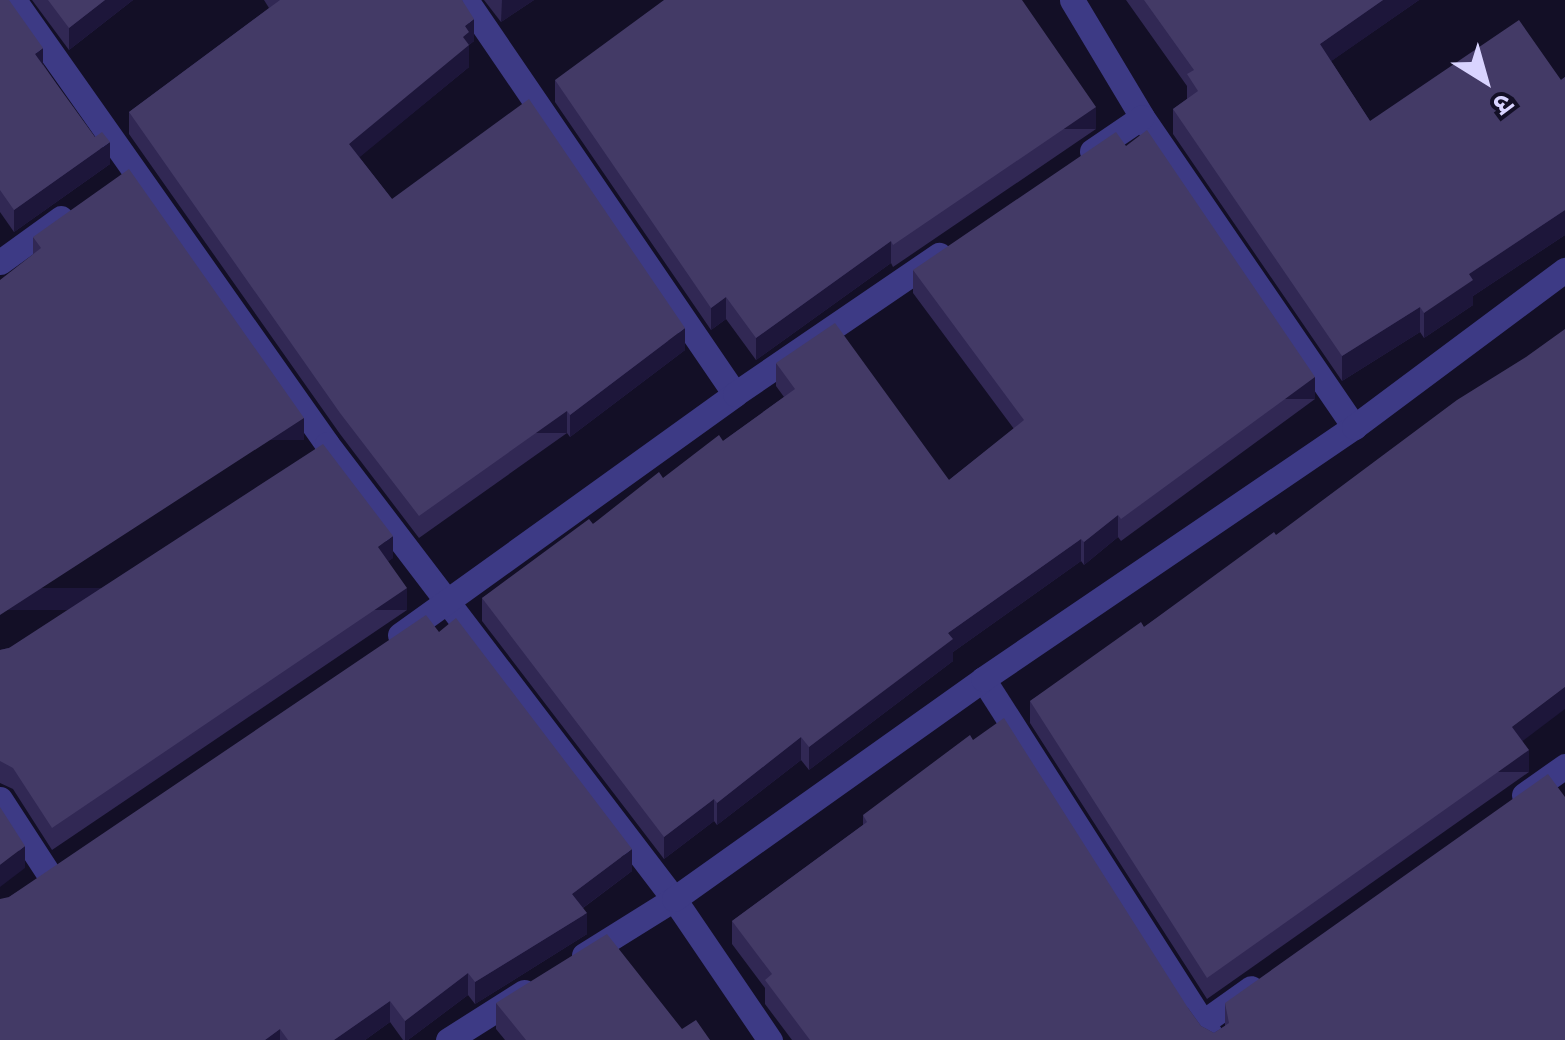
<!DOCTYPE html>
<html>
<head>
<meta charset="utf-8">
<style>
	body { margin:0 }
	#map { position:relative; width:1565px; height:1040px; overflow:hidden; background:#130f26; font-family:"Varela Round","Noto Sans Devanagari",sans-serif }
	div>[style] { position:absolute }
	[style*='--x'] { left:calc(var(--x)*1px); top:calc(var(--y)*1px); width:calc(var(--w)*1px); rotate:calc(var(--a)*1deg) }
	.minor>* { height:25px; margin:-12.5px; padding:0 12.5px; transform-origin:12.5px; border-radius:12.5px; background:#3d3a85 }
	.wall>* { inset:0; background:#312854 }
	.shaded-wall>* { inset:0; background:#1d163a; transform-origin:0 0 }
	.building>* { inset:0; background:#433a66 }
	span { translate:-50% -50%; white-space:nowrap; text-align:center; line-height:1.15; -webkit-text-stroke:8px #130f26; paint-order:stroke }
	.north { position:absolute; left:1435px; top:30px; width:100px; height:100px; -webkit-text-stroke:8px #130f26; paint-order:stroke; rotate:143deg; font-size:28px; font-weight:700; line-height:40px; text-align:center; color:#d9d4ff }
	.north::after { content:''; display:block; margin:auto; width:35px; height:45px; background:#d9d4ff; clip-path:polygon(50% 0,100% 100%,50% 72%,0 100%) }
</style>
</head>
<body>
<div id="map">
	<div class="minor">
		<i style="--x:14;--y:0;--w:543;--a:54.82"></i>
		<i style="--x:327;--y:444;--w:572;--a:52.67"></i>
		<i style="--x:674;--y:899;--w:171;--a:55.8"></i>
		<i style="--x:466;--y:0;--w:477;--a:55.7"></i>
		<i style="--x:1072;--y:0;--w:136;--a:59.1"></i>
		<i style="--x:1142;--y:117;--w:376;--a:55.6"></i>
		<i style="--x:1092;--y:151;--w:60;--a:-34.2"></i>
		<i style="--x:0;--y:262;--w:75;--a:-35.8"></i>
		<i style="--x:400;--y:635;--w:413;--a:-35.7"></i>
		<i style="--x:735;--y:394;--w:247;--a:-34.3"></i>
		<i style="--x:983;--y:679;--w:429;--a:57.4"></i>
		<i style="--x:1524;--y:795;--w:50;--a:-35.3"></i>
		<i style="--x:0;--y:799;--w:88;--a:57"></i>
		<i style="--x:584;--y:955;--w:106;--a:-31.9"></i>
		<i style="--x:674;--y:899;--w:379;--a:-35.4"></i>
		<i style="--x:983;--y:679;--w:448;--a:-34.2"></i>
		<i style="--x:1354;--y:427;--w:263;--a:-36.7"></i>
		<i style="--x:1202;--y:1023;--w:60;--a:-35.5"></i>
		<i style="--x:448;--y:1040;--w:90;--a:-32.3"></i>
	</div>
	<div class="wall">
		<i style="clip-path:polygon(0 0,110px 164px,14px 232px,0 212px)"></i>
		<i style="clip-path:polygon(32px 0,133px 0,69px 50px)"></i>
		<i style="clip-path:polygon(264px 0,462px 0,474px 41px,469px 45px,469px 67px,359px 157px,392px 199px,685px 350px,570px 437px,567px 433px,419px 538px,340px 434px,129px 134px,129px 112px,269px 8px)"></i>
		<i style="clip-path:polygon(484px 0,534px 0,501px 22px)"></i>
		<i style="clip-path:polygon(1126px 0,1419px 0,1331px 61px,1370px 121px,1561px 80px,1565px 77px,1565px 235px,1473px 296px,1473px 305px,1424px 338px,1420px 332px,1342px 381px,1173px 134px,1173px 109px,1187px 99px,1187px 86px)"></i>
		<i style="clip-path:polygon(555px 80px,1096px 129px,893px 267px,891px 263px,756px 360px,726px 319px,711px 330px,555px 102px)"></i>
		<i style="clip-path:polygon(33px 237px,304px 440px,33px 254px)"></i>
		<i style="clip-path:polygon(913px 270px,1315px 399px,1121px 541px,1118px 537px,1084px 565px,1081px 561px,953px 652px,953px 661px,809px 770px,801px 760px,717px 825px,714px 821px,664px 859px,482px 621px,482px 598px,593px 524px,723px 441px,784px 397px,776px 386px,776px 363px,949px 480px,1014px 429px,913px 293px)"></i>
		<i style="clip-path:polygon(1276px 535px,1522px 741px,1529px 772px,1207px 999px,1030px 723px,1030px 701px,1144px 627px)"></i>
		<i style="clip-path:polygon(393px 558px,388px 561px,407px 610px,52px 850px,13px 789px,0 783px,0 650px)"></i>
		<i style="clip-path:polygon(439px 632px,632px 871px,583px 908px,587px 934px,475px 1004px,468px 995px,408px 1040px,403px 1040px,390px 1022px,365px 1040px,0 1040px,9px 897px)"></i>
		<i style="clip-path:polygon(863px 815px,1188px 1008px,1201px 1026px,1214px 1033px,1225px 1026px,1225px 1003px,1565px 1040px,792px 1040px,765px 1004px,765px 988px,732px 944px,732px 921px,863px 825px)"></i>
		<i style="clip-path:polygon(496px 1003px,682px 1029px,710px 1040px,505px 1040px,496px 1029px)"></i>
	</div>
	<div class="shaded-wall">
		<i style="clip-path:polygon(105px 0,133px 0,69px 50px,69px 28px)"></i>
		<i style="clip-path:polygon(502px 0,534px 0,501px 22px)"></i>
		<i style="clip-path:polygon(1383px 0,1419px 0,1320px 69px,1320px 44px)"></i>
		<i style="clip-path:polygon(474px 19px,474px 41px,469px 45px,469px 67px,349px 166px,349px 144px,463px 37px,465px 26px)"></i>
		<i style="clip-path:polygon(43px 48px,43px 70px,35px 54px)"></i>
		<i style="left:1096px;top:107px;width:22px;height:245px;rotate:90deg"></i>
		<i style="clip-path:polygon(110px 142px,110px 164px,14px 232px,14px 210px)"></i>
		<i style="clip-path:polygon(1565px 210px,1565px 235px,1473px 296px,1473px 305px,1424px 338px,1424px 313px,1469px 274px)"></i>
		<i style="clip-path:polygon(891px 241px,891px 263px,756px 360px,756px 338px)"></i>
		<i style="clip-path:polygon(726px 297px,726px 319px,711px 330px,711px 308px)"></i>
		<i style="clip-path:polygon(1420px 307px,1420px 332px,1342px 381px,1342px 356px)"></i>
		<i style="clip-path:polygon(685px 328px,685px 350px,570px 437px,570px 415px)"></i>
		<i style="left:1315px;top:377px;width:22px;height:240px;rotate:90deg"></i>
		<i style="left:567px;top:411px;width:22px;height:181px;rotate:90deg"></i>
		<i style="left:304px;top:418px;width:22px;height:362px;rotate:90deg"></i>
		<i style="clip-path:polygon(1118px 515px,1118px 537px,1084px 565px,1084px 542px)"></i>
		<i style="clip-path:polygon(393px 536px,393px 558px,378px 569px,378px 547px)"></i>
		<i style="clip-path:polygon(1081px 539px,1081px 561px,953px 652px,953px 661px,809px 770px,809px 747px,948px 633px)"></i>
		<i style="left:407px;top:588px;width:22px;height:429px;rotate:90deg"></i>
		<i style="clip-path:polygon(1565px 687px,1565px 709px,1512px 749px,1512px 727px)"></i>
		<i style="clip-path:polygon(801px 737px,801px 760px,717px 825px,717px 803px)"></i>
		<i style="left:1529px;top:750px;width:22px;height:395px;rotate:90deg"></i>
		<i style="clip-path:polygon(714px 799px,714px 821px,664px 859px,664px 837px)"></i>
		<i style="clip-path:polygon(25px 846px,25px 868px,0 887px,0 865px)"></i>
		<i style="clip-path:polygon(632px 849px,632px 871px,572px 916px,572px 894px)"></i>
		<i style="clip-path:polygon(587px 913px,587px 934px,475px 1004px,475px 982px)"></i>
		<i style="clip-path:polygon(468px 973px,468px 995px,408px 1040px,405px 1040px,405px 1021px)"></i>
		<i style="clip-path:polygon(390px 1001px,390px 1022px,365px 1040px,334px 1040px)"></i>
		<i style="clip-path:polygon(280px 1029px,280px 1040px,265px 1040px)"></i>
	</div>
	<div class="building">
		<i style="clip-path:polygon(0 0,9px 0,43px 48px,35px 54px,95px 137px,102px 132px,110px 142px,14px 210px,0 190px)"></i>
		<i style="clip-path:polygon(48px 0,105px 0,69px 28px)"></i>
		<i style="clip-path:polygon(280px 0,462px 0,474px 19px,465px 26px,469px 32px,463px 37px,469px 45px,349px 144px,392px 199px,529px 99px,685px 328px,570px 415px,567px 411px,419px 516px,340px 413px,129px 112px)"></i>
		<i style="clip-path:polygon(664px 0,1022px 0,1096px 107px,893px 245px,891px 241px,756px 338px,726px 297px,711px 308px,555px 80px)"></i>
		<i style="clip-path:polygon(1144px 0,1383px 0,1320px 44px,1370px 121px,1519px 20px,1561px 80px,1565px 77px,1565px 210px,1469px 274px,1473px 280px,1424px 313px,1420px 307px,1342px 356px,1173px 109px,1198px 91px,1187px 74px,1194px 70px)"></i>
		<i style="clip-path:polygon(1147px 130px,1315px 377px,1121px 519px,1118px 515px,1084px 542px,1081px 539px,948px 633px,953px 639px,809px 747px,801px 737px,717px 803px,714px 799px,664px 837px,482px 598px,589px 519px,593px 524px,659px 472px,663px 478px,719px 435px,723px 441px,795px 389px,776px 363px,835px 323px,949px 480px,1024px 420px,913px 270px,1116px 132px,1126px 146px)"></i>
		<i style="clip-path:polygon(129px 169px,304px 418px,0 615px,0 280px,41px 248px,33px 237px)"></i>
		<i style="clip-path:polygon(1565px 329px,1565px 687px,1512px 727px,1529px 750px,1207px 978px,1030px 701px,1141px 622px,1144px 627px,1274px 532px,1276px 535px,1457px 400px,1526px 357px)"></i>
		<i style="clip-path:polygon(323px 444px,393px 536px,378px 547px,407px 588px,52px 828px,13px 768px,0 761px,0 650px,9px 648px)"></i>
		<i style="clip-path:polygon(426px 615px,439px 632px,456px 618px,632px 849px,572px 894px,587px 913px,475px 982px,468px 973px,405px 1021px,390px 1001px,334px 1040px,288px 1040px,280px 1029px,265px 1040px,0 1040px,0 899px,9px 897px)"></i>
		<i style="clip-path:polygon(1004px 718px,1188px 1008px,1201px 1026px,1214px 1033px,1229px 1023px,1225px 1003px,1548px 774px,1565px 797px,1565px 1040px,810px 1040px,765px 980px,772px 974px,732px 921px,867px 822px,863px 815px,970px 735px,973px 740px)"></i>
		<i style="clip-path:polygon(0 807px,25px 846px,0 865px)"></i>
		<i style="clip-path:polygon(607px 934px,682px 1029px,696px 1020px,710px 1040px,526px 1040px,496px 1003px)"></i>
	</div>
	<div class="north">उ</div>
</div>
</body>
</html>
